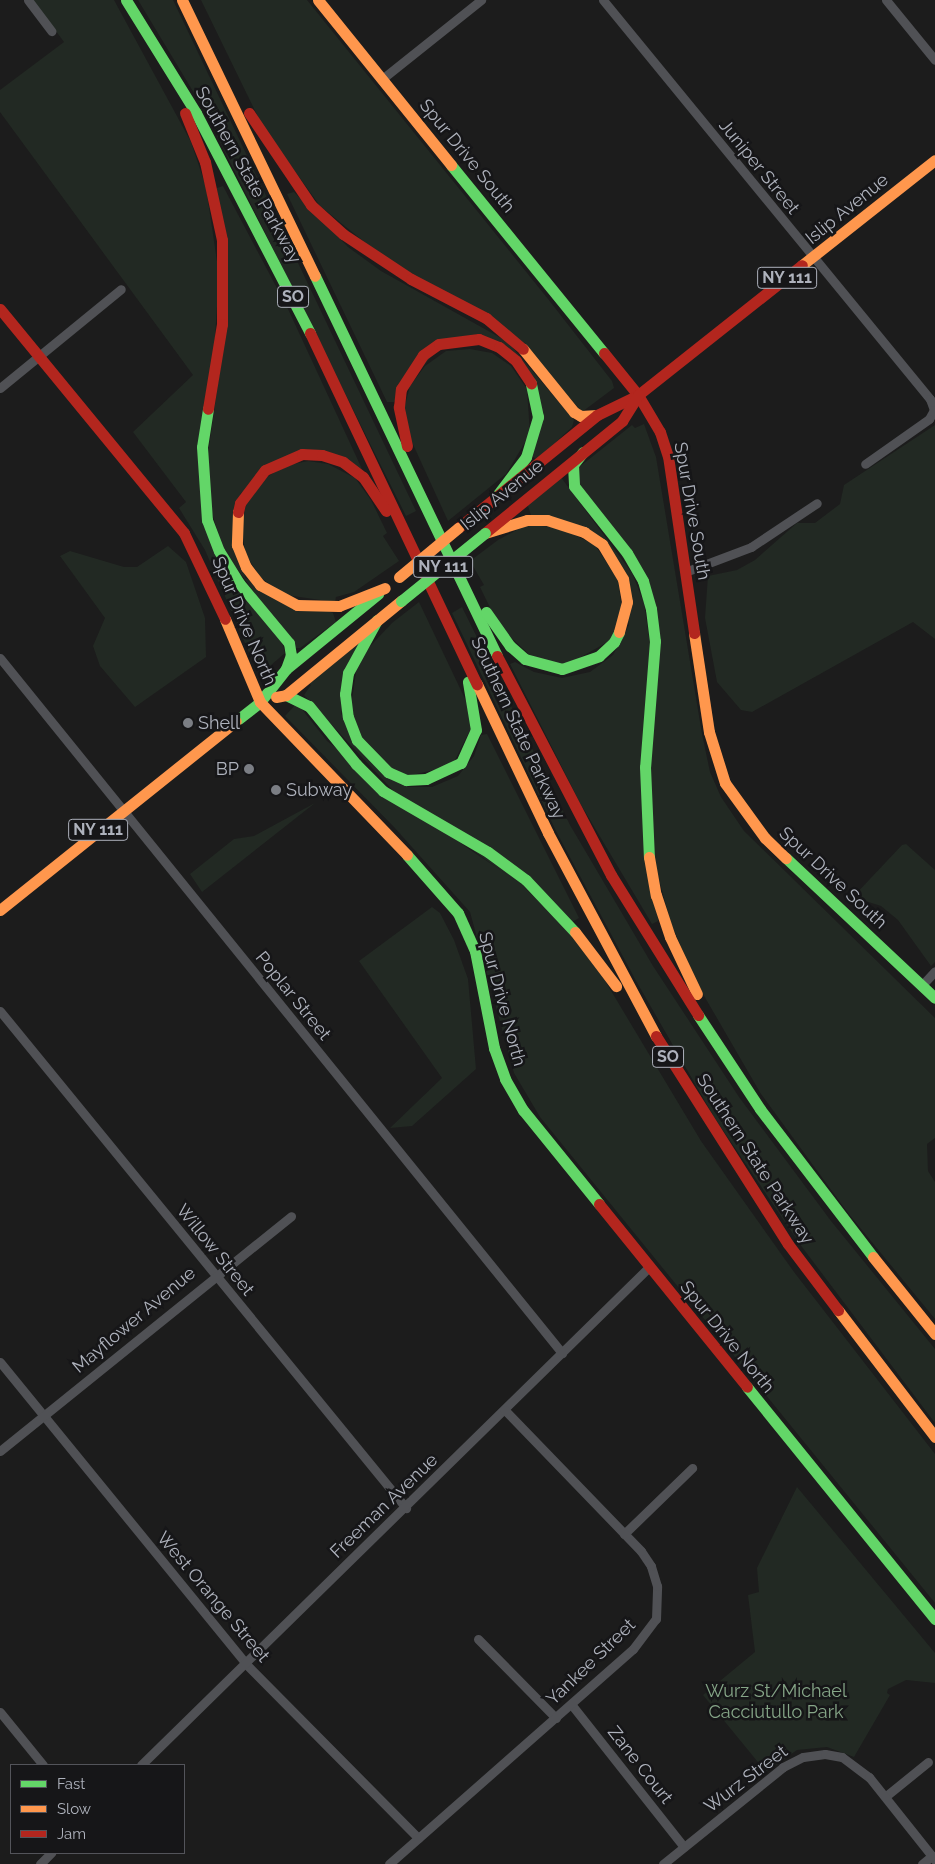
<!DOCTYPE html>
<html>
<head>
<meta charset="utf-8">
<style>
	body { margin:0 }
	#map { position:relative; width:935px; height:1864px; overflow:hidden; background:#1c1c1c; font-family:Raleway,sans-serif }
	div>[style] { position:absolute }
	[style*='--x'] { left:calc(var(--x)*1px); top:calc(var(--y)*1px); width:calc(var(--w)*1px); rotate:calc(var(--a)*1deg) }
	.green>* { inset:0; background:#222923 }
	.street>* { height:9px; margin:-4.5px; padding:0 4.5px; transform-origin:4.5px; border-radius:4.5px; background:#505155 }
	.fast>* { height:11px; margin:-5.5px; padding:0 5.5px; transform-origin:5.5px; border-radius:5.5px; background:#63d668 }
	.slow>* { height:11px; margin:-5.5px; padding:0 5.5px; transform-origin:5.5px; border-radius:5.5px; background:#ff974d }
	.jam>* { height:11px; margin:-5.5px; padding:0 5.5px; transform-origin:5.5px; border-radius:5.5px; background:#b3261e }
	.fast-bridge>* { height:11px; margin:-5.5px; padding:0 5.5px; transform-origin:5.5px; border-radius:5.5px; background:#63d668 }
	.slow-bridge>* { height:11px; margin:-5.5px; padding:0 5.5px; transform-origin:5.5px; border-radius:5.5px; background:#ff974d }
	.dots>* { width:14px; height:14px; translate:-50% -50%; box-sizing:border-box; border:2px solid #161618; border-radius:50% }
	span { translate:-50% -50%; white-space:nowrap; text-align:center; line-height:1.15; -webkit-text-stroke:5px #161618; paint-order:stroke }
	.shield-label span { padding:1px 4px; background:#161618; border:1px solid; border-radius:4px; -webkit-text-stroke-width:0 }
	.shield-label { font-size:16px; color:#aeb2bc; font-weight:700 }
	.street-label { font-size:18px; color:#aeb2bc }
	.poi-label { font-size:18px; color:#aeb2bc }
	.left { translate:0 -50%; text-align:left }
	.right { translate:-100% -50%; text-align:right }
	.park-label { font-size:18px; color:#86a688 }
	.legend { position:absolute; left:10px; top:1764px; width:175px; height:90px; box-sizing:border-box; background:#161618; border:1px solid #53545a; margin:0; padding:6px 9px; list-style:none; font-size:15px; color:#aeb2bc }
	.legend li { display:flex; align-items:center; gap:10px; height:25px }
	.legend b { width:25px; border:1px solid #53545a }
</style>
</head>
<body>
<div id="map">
	<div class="green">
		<i style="clip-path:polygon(33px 0,114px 0,191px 142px,206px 187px,219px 275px,203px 525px,283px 645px,285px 653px,263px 672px,254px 664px,205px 550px,179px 508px,186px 502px,133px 432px,193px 375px,0 112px,0 90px,64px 42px)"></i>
		<i style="clip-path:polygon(138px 0,173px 0,416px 511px,406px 516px,203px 108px)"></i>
		<i style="clip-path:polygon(201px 0,307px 0,548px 299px,612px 381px,614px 388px,582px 412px,520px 340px,399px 270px,320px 206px,263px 127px)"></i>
		<i style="clip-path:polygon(223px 186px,288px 309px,362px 469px,298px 451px,240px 494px,245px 578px,333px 613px,336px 622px,300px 648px,295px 648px,224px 551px,210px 507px,205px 474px,224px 342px,217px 188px)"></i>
		<i style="clip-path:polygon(294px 192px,348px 247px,381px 271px,508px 342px,574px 420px,572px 427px,537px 460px,532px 456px,542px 410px,505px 348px,444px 341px,394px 402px,387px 402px,287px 194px)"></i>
		<i style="clip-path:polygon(470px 349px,492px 353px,511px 366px,527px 389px,530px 434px,506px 474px,448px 521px,406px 429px,404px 409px,410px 386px,425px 366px,446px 351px)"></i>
		<i style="clip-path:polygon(644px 424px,656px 457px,702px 734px,710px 772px,721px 797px,744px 831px,935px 1018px,935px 1138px,927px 1144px,928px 1171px,935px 1182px,935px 1319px,848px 1213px,761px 1094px,696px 982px,671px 923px,656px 869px,650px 799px,657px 613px,576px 482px,578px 468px,632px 425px,635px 428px)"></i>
		<i style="clip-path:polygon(935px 425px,935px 639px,913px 622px,752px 712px,741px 710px,717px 682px,705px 618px,708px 576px,737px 570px,755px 560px,797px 523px,815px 523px,840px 504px,844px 485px)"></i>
		<i style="clip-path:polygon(308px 461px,328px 464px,355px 478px,371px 500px,387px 533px,383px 536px,399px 561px,354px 592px,336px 597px,335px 602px,286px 595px,261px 578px,246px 555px,241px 527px,247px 500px,264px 479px,284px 466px)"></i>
		<i style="clip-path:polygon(560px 476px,632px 573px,644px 603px,650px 644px,658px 921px,652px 924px,580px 803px,510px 664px,515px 662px,534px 672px,562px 678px,590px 672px,613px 655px,629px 625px,608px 546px,531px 515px,527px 503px)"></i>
		<i style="clip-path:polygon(526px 525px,558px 527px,595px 545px,618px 580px,622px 610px,611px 640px,565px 666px,537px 662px,499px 626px,480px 587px,484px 585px,470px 561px,498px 540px)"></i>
		<i style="clip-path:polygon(168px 546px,186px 562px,205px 618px,206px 657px,135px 707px,100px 666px,93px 646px,105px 618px,60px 556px,70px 551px,124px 567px,137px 567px)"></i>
		<i style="clip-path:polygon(419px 602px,467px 703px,471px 728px,452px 766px,407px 776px,380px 764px,360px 737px,351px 706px,358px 659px,392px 623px)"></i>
		<i style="clip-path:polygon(462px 607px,570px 825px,653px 966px,739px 1097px,831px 1221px,935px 1349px,935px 1423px,802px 1247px,714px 1117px,635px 979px,557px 833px,452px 613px)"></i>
		<i style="clip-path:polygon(364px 635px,341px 714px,407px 787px,432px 787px,458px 776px,474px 756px,481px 735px,487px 734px,579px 918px,572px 922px,399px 797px,304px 695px,311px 685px,308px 682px)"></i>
		<i style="clip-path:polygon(297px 703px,327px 741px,466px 847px,521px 884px,568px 930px,604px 979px,701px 1141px,794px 1272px,935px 1454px,935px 1603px,540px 1117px,514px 1073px,470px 912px,394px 827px,285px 716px)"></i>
		<i style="clip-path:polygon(315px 803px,202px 892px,190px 874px,234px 839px,254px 836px)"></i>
		<i style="clip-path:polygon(906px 844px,935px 870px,935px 962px,931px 966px,898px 920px,881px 906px,853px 897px,902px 845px)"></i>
		<i style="clip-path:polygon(432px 907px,440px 913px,454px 940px,468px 979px,476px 1069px,412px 1126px,390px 1128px,442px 1078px,359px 961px)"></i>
		<i style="clip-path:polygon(797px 1487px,935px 1653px,935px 1683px,906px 1680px,888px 1689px,887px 1693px,890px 1695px,854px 1757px,827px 1747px,797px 1750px,766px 1772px,703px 1695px,755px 1652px,748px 1595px,759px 1592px,757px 1568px)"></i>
	</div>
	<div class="street">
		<i style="--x:28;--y:0;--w:39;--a:53"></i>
		<i style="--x:603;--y:0;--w:516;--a:50.66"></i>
		<i style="--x:930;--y:399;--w:12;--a:70"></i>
		<i style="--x:934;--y:410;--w:10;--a:119"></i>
		<i style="--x:929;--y:419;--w:78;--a:144.9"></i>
		<i style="--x:886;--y:0;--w:77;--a:50.8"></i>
		<i style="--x:382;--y:79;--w:127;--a:-38.6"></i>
		<i style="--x:0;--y:388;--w:156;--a:-39.3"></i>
		<i style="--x:685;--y:572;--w:71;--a:-20.7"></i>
		<i style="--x:751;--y:547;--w:79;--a:-33.7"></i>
		<i style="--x:0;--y:658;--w:894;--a:51.04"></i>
		<i style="--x:922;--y:985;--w:19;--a:-47"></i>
		<i style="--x:0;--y:1011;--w:642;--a:50.75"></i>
		<i style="--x:0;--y:1362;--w:390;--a:50.8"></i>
		<i style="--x:246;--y:1664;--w:245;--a:45.3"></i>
		<i style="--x:0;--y:1451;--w:374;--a:-38.9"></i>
		<i style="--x:624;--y:1534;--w:95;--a:-44.1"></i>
		<i style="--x:478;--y:1639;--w:111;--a:45.4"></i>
		<i style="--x:571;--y:1704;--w:182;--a:51.7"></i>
		<i style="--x:0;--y:1712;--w:68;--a:50.9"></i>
		<i style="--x:141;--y:1765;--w:710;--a:-44.43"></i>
		<i style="--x:886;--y:1796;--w:54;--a:-39"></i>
		<i style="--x:40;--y:1864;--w:16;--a:-45"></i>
		<i style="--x:389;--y:1864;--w:325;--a:-41.4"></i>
		<i style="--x:633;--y:1649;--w:38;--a:-53"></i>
		<i style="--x:656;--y:1619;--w:33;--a:-88"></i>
		<i style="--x:657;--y:1586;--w:21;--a:-107"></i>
		<i style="--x:651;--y:1566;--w:18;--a:-124"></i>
		<i style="--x:641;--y:1551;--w:196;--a:-134"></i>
		<i style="--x:663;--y:1864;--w:154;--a:-38.9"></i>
		<i style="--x:783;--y:1767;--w:22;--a:-27"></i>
		<i style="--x:803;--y:1757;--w:22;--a:-8"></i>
		<i style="--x:825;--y:1754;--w:17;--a:10"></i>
		<i style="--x:842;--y:1757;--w:34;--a:37"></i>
		<i style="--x:869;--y:1777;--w:106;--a:51.5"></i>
		<i style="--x:922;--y:1864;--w:13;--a:-39"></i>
	</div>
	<div class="fast">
		<i style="--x:126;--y:0;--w:133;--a:58.2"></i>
		<i style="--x:196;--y:113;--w:248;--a:62.6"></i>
		<i style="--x:451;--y:165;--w:242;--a:50.9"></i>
		<i style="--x:315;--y:276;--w:421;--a:64.4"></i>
		<i style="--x:208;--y:409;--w:38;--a:99"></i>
		<i style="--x:202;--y:447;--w:73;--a:86.1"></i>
		<i style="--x:207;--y:520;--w:33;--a:69"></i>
		<i style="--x:219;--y:551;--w:38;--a:58"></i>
		<i style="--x:239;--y:583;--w:78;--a:50.2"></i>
		<i style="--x:289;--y:643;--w:12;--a:81"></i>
		<i style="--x:291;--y:655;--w:15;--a:110"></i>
		<i style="--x:583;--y:452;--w:16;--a:128"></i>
		<i style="--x:573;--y:465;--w:21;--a:87"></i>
		<i style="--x:574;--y:486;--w:85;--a:51.7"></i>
		<i style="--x:627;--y:553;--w:32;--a:60"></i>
		<i style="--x:643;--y:581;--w:29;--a:74"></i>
		<i style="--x:651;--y:609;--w:32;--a:83"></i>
		<i style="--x:655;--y:641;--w:126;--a:94.5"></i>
		<i style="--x:645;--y:767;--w:90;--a:87.5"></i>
		<i style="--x:495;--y:498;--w:51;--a:-52.9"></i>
		<i style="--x:526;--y:457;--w:42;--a:-73.3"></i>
		<i style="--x:538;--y:417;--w:35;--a:-102"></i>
		<i style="--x:486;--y:612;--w:42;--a:54.8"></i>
		<i style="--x:510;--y:646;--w:20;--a:41"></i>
		<i style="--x:525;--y:659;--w:38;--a:15"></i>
		<i style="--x:562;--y:669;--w:39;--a:-19"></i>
		<i style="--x:599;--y:656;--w:21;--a:-43"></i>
		<i style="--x:614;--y:642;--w:11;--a:-63"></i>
		<i style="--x:377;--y:620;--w:60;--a:118.7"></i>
		<i style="--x:348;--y:673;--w:21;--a:98"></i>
		<i style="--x:345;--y:694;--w:23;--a:83"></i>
		<i style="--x:348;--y:717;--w:25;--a:69"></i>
		<i style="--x:357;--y:740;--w:45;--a:45.9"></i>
		<i style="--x:388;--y:772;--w:20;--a:24"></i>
		<i style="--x:406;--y:780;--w:20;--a:-3"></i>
		<i style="--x:426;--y:779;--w:38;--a:-25"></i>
		<i style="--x:461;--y:763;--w:36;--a:-66"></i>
		<i style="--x:476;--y:730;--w:49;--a:-99.5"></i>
		<i style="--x:286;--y:695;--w:25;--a:26"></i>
		<i style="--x:309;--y:706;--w:75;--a:51"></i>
		<i style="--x:356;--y:764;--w:38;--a:45"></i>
		<i style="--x:383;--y:791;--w:121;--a:30.2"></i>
		<i style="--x:488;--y:852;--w:47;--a:36.4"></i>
		<i style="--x:526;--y:880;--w:71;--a:46.7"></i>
		<i style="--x:236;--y:721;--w:31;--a:-38"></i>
		<i style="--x:260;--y:702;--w:42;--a:-51.8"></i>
		<i style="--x:286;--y:669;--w:119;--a:-39.2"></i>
		<i style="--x:407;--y:855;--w:77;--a:48.7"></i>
		<i style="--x:458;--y:913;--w:42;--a:65.9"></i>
		<i style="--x:475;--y:951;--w:99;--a:78.9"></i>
		<i style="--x:494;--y:1048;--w:33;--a:70"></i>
		<i style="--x:505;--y:1079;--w:36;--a:60"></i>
		<i style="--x:523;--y:1110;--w:121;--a:51"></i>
		<i style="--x:786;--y:858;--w:204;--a:43.2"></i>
		<i style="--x:698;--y:1015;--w:113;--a:56.6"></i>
		<i style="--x:760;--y:1109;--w:186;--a:52.6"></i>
		<i style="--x:747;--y:1387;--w:299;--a:51"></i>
	</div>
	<div class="slow">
		<i style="--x:182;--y:0;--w:306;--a:64.3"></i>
		<i style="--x:318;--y:0;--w:212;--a:51.1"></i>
		<i style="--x:802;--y:265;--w:169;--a:-38.3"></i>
		<i style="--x:523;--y:349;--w:81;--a:51"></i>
		<i style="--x:574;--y:412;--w:8;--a:30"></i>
		<i style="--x:581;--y:416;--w:16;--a:-4"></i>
		<i style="--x:238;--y:512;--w:33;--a:92"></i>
		<i style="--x:237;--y:545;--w:24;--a:68"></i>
		<i style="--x:246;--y:567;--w:23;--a:52"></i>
		<i style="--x:260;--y:585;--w:42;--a:28.4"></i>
		<i style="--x:297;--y:605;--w:42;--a:1.4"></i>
		<i style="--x:339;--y:606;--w:49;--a:-21.4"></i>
		<i style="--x:485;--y:533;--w:44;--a:-17.2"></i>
		<i style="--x:527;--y:520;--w:20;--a:0"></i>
		<i style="--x:547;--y:520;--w:39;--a:18"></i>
		<i style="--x:584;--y:532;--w:22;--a:34"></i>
		<i style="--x:602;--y:544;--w:41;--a:59"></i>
		<i style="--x:623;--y:579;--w:23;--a:80"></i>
		<i style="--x:627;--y:602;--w:31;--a:105"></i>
		<i style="--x:225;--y:619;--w:90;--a:67.1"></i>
		<i style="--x:260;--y:702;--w:212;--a:46.1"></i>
		<i style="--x:694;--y:633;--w:100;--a:81.4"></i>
		<i style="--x:709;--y:732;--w:53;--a:72.6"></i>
		<i style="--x:725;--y:783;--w:68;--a:54"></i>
		<i style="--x:765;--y:838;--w:29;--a:44"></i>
		<i style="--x:477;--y:684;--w:165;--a:64.5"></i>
		<i style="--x:548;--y:833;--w:230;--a:62"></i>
		<i style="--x:276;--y:697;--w:10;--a:-11"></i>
		<i style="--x:286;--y:695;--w:149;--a:-39.3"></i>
		<i style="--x:649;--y:857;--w:39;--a:80"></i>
		<i style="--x:656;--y:895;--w:44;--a:71.6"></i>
		<i style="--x:670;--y:937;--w:63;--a:64.7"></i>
		<i style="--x:0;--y:910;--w:302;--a:-38.7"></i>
		<i style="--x:575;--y:932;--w:68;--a:52.8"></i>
		<i style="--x:873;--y:1257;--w:99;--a:51.2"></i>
		<i style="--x:838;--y:1310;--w:160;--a:52.6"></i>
	</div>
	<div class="jam">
		<i style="--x:185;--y:113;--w:53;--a:67.8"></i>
		<i style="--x:205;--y:162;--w:80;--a:77.7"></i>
		<i style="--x:222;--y:240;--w:84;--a:90"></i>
		<i style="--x:222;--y:324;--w:86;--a:99.4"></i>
		<i style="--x:249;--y:113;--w:111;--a:56"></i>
		<i style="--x:311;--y:205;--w:43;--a:42.2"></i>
		<i style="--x:343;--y:234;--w:82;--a:33.5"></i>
		<i style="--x:411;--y:279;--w:85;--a:27.5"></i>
		<i style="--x:486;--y:318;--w:48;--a:40"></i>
		<i style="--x:0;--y:309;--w:290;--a:50.6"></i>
		<i style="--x:184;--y:533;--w:95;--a:64.5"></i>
		<i style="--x:310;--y:333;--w:389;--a:64.6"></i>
		<i style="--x:604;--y:353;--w:54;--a:51"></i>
		<i style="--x:638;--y:395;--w:43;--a:59.3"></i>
		<i style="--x:660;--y:432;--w:25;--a:72"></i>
		<i style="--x:668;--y:456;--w:179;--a:81.6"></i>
		<i style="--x:407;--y:446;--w:40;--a:-102"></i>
		<i style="--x:399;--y:407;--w:18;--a:-84"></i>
		<i style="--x:401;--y:389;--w:40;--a:-57.1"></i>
		<i style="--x:423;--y:355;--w:19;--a:-35"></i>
		<i style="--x:439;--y:344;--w:40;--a:-7.1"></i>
		<i style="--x:479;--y:339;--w:22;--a:22"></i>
		<i style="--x:499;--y:347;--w:22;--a:39"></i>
		<i style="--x:516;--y:361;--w:27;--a:56"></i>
		<i style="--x:238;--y:512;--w:9;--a:-77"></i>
		<i style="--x:240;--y:503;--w:41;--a:-52.9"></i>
		<i style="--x:265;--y:470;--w:40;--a:-23.4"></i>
		<i style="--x:302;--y:454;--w:20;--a:3"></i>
		<i style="--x:322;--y:455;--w:22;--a:18"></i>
		<i style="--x:343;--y:462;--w:25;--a:37"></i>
		<i style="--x:363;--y:477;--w:41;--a:55.9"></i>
		<i style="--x:458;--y:528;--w:179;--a:-39.1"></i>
		<i style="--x:597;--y:415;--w:46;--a:-26"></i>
		<i style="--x:638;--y:395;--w:209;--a:-38.4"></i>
		<i style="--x:486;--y:532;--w:176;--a:-39.2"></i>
		<i style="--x:622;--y:421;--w:31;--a:-58"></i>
		<i style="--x:497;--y:656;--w:247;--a:62.5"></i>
		<i style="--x:611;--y:875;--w:165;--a:58.1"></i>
		<i style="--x:656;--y:1036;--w:246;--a:57.6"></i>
		<i style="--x:788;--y:1244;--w:83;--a:52.9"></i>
		<i style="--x:599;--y:1204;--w:235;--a:51"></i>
	</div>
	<div class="fast-bridge">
		<i style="--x:401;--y:601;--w:108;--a:-39"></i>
	</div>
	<div class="slow-bridge">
		<i style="--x:399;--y:577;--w:77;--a:-39.7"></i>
	</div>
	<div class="dots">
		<i style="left:188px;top:723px;background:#7b7e84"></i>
		<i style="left:249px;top:769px;background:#7b7e84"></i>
		<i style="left:276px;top:790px;background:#7b7e84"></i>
	</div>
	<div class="shield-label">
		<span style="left:787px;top:278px">NY 111</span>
		<span style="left:293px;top:297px">SO</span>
		<span style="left:443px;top:567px">NY 111</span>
		<span style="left:98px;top:830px">NY 111</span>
		<span style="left:668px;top:1057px">SO</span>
	</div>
	<div class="street-label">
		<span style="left:467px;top:156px;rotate:51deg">Spur Drive South</span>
		<span style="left:759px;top:167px;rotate:51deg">Juniper Street</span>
		<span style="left:248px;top:175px;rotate:61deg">Southern State Parkway</span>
		<span style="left:847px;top:209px;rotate:-39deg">Islip Avenue</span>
		<span style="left:502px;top:495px;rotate:-39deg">Islip Avenue</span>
		<span style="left:692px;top:511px;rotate:80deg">Spur Drive South</span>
		<span style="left:244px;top:621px;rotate:67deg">Spur Drive North</span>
		<span style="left:518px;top:728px;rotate:65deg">Southern State Parkway</span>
		<span style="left:833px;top:878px;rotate:43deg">Spur Drive South</span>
		<span style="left:293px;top:996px;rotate:51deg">Poplar Street</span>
		<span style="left:502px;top:999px;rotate:75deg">Spur Drive North</span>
		<span style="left:755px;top:1159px;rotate:57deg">Southern State Parkway</span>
		<span style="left:215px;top:1250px;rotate:51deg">Willow Street</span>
		<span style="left:134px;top:1320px;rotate:-40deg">Mayflower Avenue</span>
		<span style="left:727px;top:1337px;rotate:51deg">Spur Drive North</span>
		<span style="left:384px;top:1506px;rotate:-44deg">Freeman Avenue</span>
		<span style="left:213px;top:1597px;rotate:50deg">West Orange Street</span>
		<span style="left:591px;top:1662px;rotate:-44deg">Yankee Street</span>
		<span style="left:640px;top:1765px;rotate:52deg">Zane Court</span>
		<span style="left:746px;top:1779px;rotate:-37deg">Wurz Street</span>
	</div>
	<div class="poi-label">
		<span class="left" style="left:198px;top:723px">Shell</span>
		<span class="right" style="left:239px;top:769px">BP</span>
		<span class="left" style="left:286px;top:790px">Subway</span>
	</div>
	<div class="park-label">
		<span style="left:776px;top:1702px">Wurz St/Michael<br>Cacciutullo Park</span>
	</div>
	<ul class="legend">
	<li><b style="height:6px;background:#63d668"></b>Fast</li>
	<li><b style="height:6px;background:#ff974d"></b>Slow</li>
	<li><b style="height:6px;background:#b3261e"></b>Jam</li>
	</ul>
</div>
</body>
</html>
